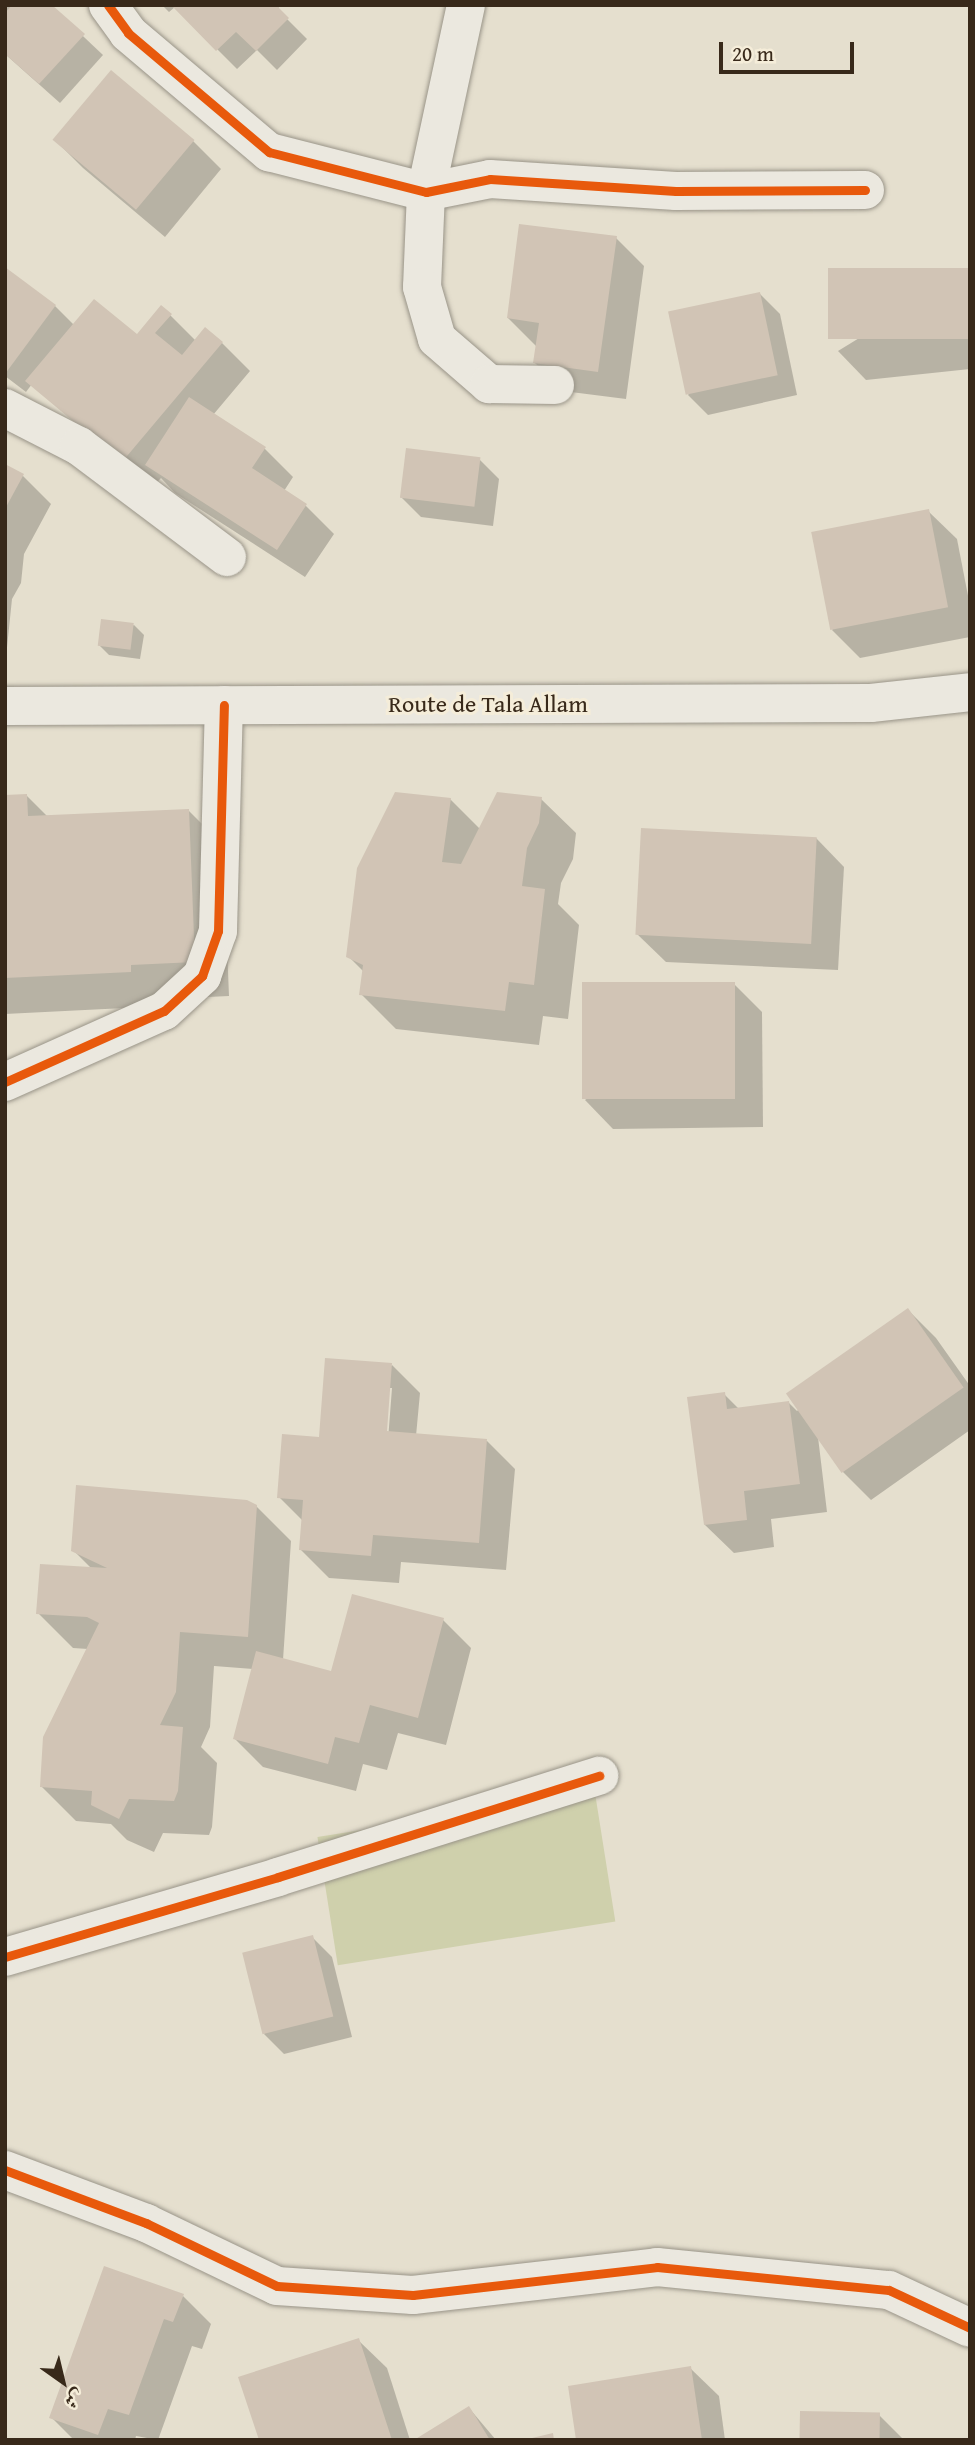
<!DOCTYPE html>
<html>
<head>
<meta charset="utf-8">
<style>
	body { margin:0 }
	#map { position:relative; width:975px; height:2445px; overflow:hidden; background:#e5dfce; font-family:"Gentium Book Plus",Amiri,serif }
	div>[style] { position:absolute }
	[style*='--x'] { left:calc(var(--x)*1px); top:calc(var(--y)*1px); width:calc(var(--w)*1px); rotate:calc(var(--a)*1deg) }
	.green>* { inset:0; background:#cfd0ac; transform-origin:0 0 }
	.shadow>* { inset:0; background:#0003 }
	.building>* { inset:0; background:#d1c4b5; transform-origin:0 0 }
	.roads { filter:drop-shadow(0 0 2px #999488) drop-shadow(0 0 2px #999488) }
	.minor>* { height:38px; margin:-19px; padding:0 19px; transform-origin:19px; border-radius:19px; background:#ebe8df }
	.secondary>* { height:38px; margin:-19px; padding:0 19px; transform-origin:19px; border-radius:19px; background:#ebe8df }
	.cycleway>* { height:9px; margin:-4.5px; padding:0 4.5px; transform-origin:4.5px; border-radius:4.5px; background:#e8590c }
	span { translate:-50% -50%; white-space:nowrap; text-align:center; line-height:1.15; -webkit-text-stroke:6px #f5edd9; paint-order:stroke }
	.street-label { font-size:24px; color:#38291a }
	.frame { position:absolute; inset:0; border:7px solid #38291a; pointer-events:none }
	.north { position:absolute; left:28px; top:2347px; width:70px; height:70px; -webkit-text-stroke:5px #f5edd9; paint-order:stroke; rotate:146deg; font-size:19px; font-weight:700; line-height:28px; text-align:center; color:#38291a }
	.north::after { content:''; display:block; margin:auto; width:24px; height:32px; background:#38291a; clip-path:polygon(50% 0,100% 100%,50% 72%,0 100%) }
	.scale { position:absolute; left:719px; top:42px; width:135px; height:32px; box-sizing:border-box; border:4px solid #38291a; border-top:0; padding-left:9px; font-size:21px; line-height:24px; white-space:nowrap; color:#38291a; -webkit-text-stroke:5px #f5edd9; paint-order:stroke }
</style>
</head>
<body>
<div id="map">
	<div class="green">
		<i style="left:595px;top:1793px;width:130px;height:281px;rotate:81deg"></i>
	</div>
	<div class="shadow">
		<i style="clip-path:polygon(5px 5px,50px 5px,103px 55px,60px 103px,5px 54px)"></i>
		<i style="clip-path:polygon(162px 5px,281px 5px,277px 9px,307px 39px,277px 70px,257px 50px,237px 69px,175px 7px,169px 12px)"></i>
		<i style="clip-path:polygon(55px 140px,193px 141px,221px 169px,165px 237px,83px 168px)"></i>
		<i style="clip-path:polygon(616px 238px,644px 266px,626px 399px,563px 391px,535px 363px,537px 347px,508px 318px)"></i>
		<i style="clip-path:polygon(5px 270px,55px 306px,74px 325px,137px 337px,170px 315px,196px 341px,222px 343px,250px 371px,213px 415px,265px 449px,293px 477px,284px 491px,306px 506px,334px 534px,305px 577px,175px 493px,161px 478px,151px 489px,32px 384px,26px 392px,5px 376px)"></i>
		<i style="clip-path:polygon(970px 270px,970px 369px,866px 380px,838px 351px)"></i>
		<i style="clip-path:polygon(760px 294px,780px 314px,797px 395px,708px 415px,688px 395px)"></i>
		<i style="clip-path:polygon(479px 459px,499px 479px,493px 526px,421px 517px,401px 497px)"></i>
		<i style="clip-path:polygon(5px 466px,23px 476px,51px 504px,24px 554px,21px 583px,12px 599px,5px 667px)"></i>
		<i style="clip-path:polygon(928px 511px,957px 539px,970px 606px,970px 637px,860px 658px,832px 630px)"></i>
		<i style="clip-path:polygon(134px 625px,144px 635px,140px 659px,109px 655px,99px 645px)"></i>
		<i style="clip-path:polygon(27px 796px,48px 817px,188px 810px,223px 845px,229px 996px,165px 999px,165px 1006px,5px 1014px,5px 797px)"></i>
		<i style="clip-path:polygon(450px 799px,480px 829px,541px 799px,576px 833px,573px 859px,561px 883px,558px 904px,579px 925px,568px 1019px,543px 1016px,539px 1045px,396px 1029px,361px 994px,364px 972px,348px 956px)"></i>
		<i style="clip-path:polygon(816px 838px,844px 867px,838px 970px,666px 962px,637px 934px)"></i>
		<i style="clip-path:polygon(734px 984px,762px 1012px,763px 1127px,613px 1129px,585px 1100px)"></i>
		<i style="clip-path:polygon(908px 1310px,936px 1338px,970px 1386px,970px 1430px,871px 1500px,843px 1472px,818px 1437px,827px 1512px,771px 1519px,774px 1547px,734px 1553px,705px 1525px,724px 1394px,739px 1409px,789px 1403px,797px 1411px)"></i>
		<i style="clip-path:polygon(evenodd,392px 1365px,420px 1393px,416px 1436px,487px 1441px,515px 1469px,506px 1570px,401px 1562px,399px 1583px,329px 1578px,301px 1550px,303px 1521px,279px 1497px,392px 1365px,389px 1388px,392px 1388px,388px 1440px,385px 1440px,389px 1388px)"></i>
		<i style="clip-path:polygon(256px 1506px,291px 1541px,283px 1660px,333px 1673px,443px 1620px,471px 1648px,446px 1745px,398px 1733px,387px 1770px,363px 1764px,356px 1791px,263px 1767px,235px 1739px,253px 1669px,214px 1666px,210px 1727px,201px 1747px,217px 1763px,212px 1827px,209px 1835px,163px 1833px,154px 1852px,127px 1840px,111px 1824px,76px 1821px,42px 1787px,88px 1649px,73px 1648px,38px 1613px,92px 1569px,73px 1550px)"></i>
		<i style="clip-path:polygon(312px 1937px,332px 1957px,352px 2037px,284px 2054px,264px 2034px)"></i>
		<i style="clip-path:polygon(183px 2296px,211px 2324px,202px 2349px,192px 2346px,158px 2440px,136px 2436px,135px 2440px,74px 2440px,51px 2417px)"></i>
		<i style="clip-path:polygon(358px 2340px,387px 2368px,410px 2440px,261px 2440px)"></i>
		<i style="clip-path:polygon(690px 2368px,719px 2396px,725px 2440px,578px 2440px)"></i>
		<i style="clip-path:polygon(469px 2408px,496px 2440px,417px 2440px)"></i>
		<i style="clip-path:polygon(879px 2415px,904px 2440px,800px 2440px)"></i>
	</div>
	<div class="building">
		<i style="clip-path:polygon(12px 5px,52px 5px,85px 34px,39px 84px,5px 54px,5px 13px)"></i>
		<i style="clip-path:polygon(171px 5px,276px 5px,289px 18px,256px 51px,236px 32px,216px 51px)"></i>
		<i style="left:111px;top:70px;width:109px;height:91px;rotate:40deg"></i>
		<i style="clip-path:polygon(519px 224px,617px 236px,598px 372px,533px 363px,539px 323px,507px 318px)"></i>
		<i style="clip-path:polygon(5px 267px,56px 305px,5px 374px)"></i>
		<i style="left:970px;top:268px;width:71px;height:142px;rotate:90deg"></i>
		<i style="left:760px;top:292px;width:85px;height:94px;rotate:78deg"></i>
		<i style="clip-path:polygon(94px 299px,137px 334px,161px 305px,172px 314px,155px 333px,182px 355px,205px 327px,223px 342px,122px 462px,25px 381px)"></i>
		<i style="clip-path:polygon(189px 397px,266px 447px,252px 468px,307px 504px,277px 550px,145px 465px)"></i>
		<i style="left:406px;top:448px;width:75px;height:50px;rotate:7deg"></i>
		<i style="clip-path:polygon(5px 464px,24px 474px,5px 509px)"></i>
		<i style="left:929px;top:509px;width:100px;height:120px;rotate:79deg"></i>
		<i style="left:101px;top:619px;width:33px;height:27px;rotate:7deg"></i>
		<i style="clip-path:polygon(395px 792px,451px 798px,442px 862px,461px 864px,497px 792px,542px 797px,539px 823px,527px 848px,522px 886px,545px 889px,534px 985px,509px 982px,505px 1011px,359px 995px,363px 965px,346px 957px,357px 868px)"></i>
		<i style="clip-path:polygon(27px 794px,28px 816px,189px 809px,195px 962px,131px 965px,131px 972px,5px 978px,5px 795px)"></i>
		<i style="left:641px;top:828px;width:176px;height:107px;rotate:3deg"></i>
		<i style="left:735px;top:982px;width:117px;height:153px;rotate:90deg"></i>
		<i style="left:908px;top:1308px;width:97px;height:149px;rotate:55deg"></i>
		<i style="clip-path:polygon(325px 1358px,392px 1363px,387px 1431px,487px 1439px,479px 1543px,373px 1535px,371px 1556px,299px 1550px,303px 1500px,277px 1498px,282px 1434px,319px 1437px)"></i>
		<i style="clip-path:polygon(725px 1392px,727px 1409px,789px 1401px,800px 1484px,744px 1491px,747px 1520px,704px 1525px,687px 1397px)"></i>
		<i style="clip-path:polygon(76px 1485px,247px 1500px,257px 1505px,248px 1637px,180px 1632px,176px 1692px,160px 1725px,183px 1727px,178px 1791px,174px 1801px,129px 1799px,119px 1819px,91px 1805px,92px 1791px,40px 1787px,43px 1737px,99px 1623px,87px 1617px,36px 1614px,40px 1564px,107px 1568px,71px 1551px)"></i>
		<i style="clip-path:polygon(352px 1594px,444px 1618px,418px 1718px,370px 1705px,359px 1743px,335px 1737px,328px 1764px,233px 1739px,256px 1651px,331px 1671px)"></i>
		<i style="left:313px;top:1935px;width:84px;height:73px;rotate:76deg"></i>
		<i style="clip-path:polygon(104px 2266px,184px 2294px,173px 2322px,164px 2319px,129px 2415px,108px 2409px,98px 2435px,49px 2418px)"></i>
		<i style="clip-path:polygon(359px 2338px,392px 2440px,259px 2440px,238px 2377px)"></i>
		<i style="clip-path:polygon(691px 2366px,702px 2440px,576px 2440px,568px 2386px)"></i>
		<i style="clip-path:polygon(469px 2406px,490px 2440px,414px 2440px)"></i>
		<i style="left:800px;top:2411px;width:80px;height:29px;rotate:1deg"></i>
		<i style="clip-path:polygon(553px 2433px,554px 2440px,529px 2440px,528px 2439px)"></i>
	</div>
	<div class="roads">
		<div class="minor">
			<i style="--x:108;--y:5;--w:34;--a:54"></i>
			<i style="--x:128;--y:33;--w:185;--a:40.2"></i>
			<i style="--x:269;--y:152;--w:162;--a:14.3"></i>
			<i style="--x:426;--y:192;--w:65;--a:-11.5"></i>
			<i style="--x:490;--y:179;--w:186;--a:3.7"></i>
			<i style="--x:676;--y:191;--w:189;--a:-0.3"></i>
			<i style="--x:466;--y:5;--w:191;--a:102.1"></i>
			<i style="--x:426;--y:192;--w:95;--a:92.4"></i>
			<i style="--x:422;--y:287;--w:54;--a:73.9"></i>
			<i style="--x:437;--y:339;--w:69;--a:40.9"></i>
			<i style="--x:489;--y:384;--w:66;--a:0.9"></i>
			<i style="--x:5;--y:408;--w:83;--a:27.2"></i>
			<i style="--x:79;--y:446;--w:185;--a:36.9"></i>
			<i style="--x:5;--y:1082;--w:174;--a:-24.1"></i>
			<i style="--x:164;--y:1011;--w:52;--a:-42.6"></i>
			<i style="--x:202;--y:976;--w:48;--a:-70.4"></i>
			<i style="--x:218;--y:931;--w:226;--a:-88.5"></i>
			<i style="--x:5;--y:1957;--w:284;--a:-16.3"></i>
			<i style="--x:278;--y:1877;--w:337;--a:-17.5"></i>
			<i style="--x:5;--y:2170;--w:151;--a:20.6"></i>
			<i style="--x:146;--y:2223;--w:145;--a:25.7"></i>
			<i style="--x:277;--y:2286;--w:136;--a:3.8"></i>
			<i style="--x:413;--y:2295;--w:246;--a:-6.5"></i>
			<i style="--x:657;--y:2267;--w:233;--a:5.7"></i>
			<i style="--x:889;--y:2290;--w:89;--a:25.1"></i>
		</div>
		<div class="secondary">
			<i style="--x:5;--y:706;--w:866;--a:-0.2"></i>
			<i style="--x:871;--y:703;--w:100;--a:-6.3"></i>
		</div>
	</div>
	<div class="cycleway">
		<i style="--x:108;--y:5;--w:34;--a:54"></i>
		<i style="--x:128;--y:33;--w:185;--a:40.2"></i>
		<i style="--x:269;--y:152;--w:162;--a:14.3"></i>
		<i style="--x:426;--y:192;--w:65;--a:-11.5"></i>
		<i style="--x:490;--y:179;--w:186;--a:3.7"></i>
		<i style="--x:676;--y:191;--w:189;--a:-0.3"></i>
		<i style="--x:5;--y:1082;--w:174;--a:-24.1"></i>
		<i style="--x:164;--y:1011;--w:52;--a:-42.6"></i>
		<i style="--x:202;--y:976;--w:48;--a:-70.4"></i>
		<i style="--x:218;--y:931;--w:226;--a:-88.5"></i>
		<i style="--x:5;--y:1957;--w:284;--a:-16.3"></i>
		<i style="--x:278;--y:1877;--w:337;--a:-17.5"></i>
		<i style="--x:5;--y:2170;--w:151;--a:20.6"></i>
		<i style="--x:146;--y:2223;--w:145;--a:25.7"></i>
		<i style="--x:277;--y:2286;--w:136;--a:3.8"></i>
		<i style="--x:413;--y:2295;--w:246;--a:-6.5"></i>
		<i style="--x:657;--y:2267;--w:233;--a:5.7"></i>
		<i style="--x:889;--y:2290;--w:89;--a:25.1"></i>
	</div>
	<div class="street-label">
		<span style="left:488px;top:704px">Route de Tala Allam</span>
	</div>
	<div class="frame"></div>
	<div class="north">ش</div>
	<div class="scale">20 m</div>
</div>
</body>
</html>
